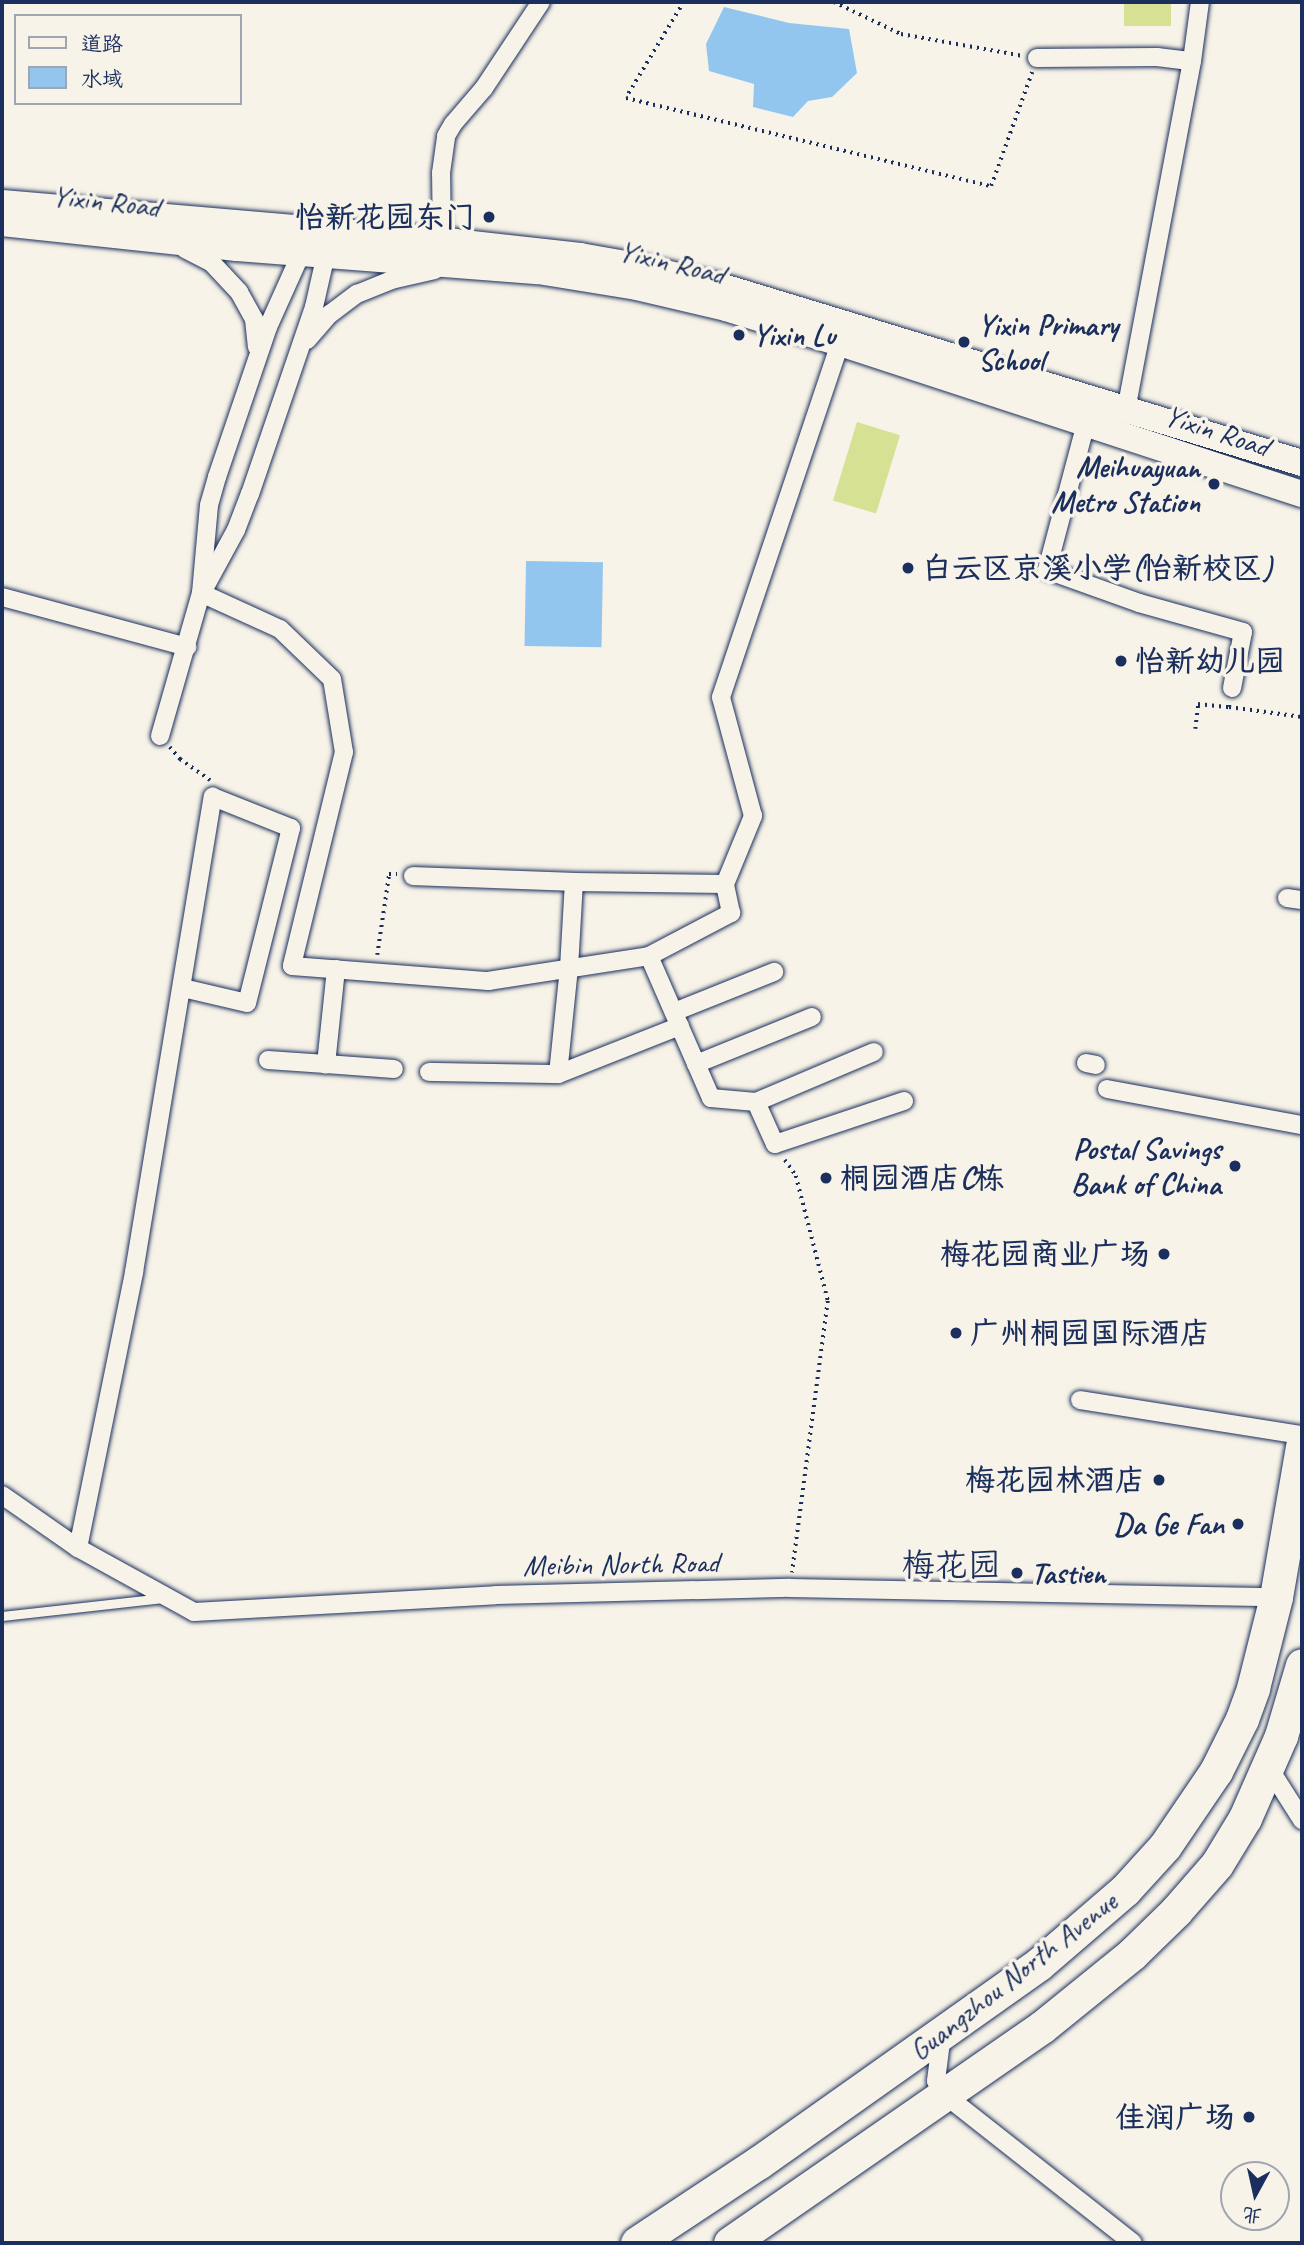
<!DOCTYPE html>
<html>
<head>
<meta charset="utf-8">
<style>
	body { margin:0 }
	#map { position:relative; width:1304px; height:2245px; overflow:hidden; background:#f7f3e8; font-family:Caveat,"LXGW WenKai TC",sans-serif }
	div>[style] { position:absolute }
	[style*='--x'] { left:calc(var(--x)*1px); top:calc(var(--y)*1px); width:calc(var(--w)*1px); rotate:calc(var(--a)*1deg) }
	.green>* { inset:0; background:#d6e194; transform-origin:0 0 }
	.water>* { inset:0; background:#92c6ef; transform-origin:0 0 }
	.path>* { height:3.5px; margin-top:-1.75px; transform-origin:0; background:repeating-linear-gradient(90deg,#1b2f5e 0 2px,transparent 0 7px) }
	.roads { filter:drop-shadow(0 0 2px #1b2f5e) drop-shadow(0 0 2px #1b2f5e) }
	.lane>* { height:9px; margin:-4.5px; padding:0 4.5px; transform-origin:4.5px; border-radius:4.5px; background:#f7f3e8 }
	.street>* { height:18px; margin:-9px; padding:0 9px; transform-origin:9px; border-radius:9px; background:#f7f3e8 }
	.secondary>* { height:26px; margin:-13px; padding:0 13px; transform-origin:13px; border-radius:13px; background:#f7f3e8 }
	.highway>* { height:33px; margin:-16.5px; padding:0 16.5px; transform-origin:16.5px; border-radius:16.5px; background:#f7f3e8 }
	.dots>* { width:19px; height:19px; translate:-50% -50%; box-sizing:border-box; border:4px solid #f7f3e8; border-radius:50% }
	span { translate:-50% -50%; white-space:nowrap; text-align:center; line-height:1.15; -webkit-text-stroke:7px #f7f3e8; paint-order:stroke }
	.street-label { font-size:30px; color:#1b2f5e }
	.poi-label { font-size:30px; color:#1b2f5e; font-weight:700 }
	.right { translate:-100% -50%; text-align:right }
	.left { translate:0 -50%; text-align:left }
	.quarter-label { font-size:33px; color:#1b2f5e }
	.frame { position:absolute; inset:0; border:4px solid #1b2f5e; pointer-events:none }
	.legend { position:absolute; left:14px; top:14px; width:228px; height:91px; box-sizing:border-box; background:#f7f3e8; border:2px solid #9fa5b1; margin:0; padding:9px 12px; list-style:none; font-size:21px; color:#1b2f5e }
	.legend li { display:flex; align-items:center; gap:14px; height:35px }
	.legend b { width:35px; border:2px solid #9fa5b1 }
	.north { position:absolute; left:1220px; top:2161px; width:70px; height:70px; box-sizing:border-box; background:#f7f3e8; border:2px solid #9fa5b1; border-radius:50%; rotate:188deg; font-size:19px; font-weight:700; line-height:28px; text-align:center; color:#1b2f5e }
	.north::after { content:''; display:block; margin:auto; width:24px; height:32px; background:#1b2f5e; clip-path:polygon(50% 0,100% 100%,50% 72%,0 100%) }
</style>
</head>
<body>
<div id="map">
	<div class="green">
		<i style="left:1124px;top:2px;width:47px;height:24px"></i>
		<i style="left:857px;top:422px;width:45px;height:82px;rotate:17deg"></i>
	</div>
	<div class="water">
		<i style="clip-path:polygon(724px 7px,789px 23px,849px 29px,857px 73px,832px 97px,808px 101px,793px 117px,753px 107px,754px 84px,709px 71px,706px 44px)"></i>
		<i style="left:526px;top:561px;width:77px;height:85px;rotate:1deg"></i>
	</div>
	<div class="path">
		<i style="--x:684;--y:2;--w:112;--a:121.1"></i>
		<i style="--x:626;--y:98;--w:375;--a:13.6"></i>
		<i style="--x:991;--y:186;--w:121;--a:-70.2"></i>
		<i style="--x:834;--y:2;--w:74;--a:25.5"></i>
		<i style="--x:901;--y:34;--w:124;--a:10.2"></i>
		<i style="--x:1229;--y:707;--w:74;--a:7.8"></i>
		<i style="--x:1195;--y:729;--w:25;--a:-83"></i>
		<i style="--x:1198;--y:704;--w:31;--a:6"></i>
		<i style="--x:1229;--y:707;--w:3;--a:-90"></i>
		<i style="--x:170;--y:747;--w:16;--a:50"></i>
		<i style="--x:180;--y:759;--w:37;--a:35"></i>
		<i style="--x:377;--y:955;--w:82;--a:-81.6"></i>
		<i style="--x:389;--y:874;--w:8;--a:0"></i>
		<i style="--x:785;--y:1160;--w:19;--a:55"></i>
		<i style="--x:796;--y:1176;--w:129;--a:75.6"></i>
		<i style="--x:828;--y:1301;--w:274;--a:97.5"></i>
	</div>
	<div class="roads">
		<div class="lane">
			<i style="--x:2;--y:1616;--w:162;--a:-6.4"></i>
		</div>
		<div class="street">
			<i style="--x:1037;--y:58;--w:120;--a:-0.5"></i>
			<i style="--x:1157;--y:57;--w:35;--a:7"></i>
			<i style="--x:1192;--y:61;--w:356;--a:100.7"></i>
			<i style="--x:1192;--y:61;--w:60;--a:-82.3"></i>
			<i style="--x:442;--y:241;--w:68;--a:-90.8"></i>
			<i style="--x:441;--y:173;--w:37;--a:-82"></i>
			<i style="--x:446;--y:136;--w:14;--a:-60"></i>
			<i style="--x:453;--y:124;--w:48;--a:-49.3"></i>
			<i style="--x:484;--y:88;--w:103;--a:-56.5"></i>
			<i style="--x:185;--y:249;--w:30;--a:27"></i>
			<i style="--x:212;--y:263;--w:40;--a:47"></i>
			<i style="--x:239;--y:292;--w:31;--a:61"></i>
			<i style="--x:254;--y:319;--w:28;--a:84"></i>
			<i style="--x:307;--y:340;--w:35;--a:-49"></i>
			<i style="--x:330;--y:314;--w:34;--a:-37"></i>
			<i style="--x:357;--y:294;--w:37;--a:-22"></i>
			<i style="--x:391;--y:280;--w:45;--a:-12.8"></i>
			<i style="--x:1086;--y:423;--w:152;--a:104.9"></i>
			<i style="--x:1047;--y:570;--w:98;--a:19.7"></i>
			<i style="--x:1139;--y:603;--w:108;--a:15.6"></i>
			<i style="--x:1243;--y:632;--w:57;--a:101.1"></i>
			<i style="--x:205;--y:587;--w:65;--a:-61.5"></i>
			<i style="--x:236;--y:530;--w:39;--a:-69"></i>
			<i style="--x:250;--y:494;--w:198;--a:-71.1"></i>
			<i style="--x:314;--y:307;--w:54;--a:-77.2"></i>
			<i style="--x:326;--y:254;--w:9;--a:-111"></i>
			<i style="--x:201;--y:593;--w:87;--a:24.5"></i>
			<i style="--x:280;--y:629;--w:72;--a:43.9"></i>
			<i style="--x:332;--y:679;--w:74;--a:80.7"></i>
			<i style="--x:344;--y:752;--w:220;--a:103.7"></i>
			<i style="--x:292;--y:966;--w:197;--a:4.4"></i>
			<i style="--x:488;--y:981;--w:163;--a:-8.8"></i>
			<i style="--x:649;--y:956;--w:93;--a:-27.7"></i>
			<i style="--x:731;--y:913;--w:30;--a:-102"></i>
			<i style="--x:725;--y:884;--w:74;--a:-67.6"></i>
			<i style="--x:753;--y:816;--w:123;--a:-105.1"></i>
			<i style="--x:721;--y:697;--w:383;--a:-71.4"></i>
			<i style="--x:2;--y:597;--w:192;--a:15.1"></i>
			<i style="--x:160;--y:736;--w:149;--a:-74"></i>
			<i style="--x:201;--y:593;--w:88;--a:-84.8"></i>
			<i style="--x:209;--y:505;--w:29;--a:-74"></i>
			<i style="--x:217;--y:477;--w:158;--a:-71.2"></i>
			<i style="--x:268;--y:327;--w:88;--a:-65.8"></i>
			<i style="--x:413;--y:876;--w:161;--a:2.1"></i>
			<i style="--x:1287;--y:898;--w:15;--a:8"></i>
			<i style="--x:649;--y:956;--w:155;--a:66.4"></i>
			<i style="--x:711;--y:1098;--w:45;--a:5.1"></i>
			<i style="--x:756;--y:1102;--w:46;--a:65.7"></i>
			<i style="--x:775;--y:1144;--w:136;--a:-18.4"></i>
			<i style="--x:336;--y:969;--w:96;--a:96"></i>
			<i style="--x:326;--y:1064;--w:68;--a:4.2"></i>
			<i style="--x:674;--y:1012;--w:108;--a:-21.8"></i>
			<i style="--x:680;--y:1026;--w:131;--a:158.5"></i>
			<i style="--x:558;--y:1074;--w:107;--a:-84.1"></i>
			<i style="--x:569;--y:968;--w:86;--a:-86.7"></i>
			<i style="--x:574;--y:882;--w:151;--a:0.8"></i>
			<i style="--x:268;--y:1060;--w:58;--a:3.9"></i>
			<i style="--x:1086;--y:1063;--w:10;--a:11"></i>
			<i style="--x:696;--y:1064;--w:125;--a:-22.1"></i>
			<i style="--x:429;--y:1072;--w:129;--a:0.9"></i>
			<i style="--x:1107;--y:1089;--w:198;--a:10.5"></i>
			<i style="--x:756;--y:1102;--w:128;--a:-23"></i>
			<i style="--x:1080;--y:1400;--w:225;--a:9"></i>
			<i style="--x:2;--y:1495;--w:93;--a:34.9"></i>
			<i style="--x:78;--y:1548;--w:132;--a:28.9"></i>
			<i style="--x:194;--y:1612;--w:302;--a:-3.2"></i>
			<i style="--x:496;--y:1595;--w:294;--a:-1.4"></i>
			<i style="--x:790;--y:1588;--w:486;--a:1.1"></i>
			<i style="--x:78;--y:1548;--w:282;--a:-78.5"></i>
			<i style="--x:134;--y:1272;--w:482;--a:-80.6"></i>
			<i style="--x:213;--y:797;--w:84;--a:21.7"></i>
			<i style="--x:291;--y:828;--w:180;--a:104.1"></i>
			<i style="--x:247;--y:1003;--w:66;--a:-166.8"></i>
			<i style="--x:1269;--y:1768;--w:62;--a:57.6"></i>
			<i style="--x:942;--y:2034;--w:47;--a:97.3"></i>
			<i style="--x:936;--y:2081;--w:17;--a:57"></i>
			<i style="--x:945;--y:2095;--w:239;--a:38.2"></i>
		</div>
		<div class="secondary">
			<i style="--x:2;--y:203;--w:454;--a:4.9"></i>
			<i style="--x:454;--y:242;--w:127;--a:6.3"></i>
			<i style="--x:580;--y:256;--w:52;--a:10"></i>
			<i style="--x:631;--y:265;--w:91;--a:13.3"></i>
			<i style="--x:720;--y:286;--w:608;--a:16.92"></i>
			<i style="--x:2;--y:223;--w:236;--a:6.1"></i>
			<i style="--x:237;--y:248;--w:302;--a:4.4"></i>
			<i style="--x:538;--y:271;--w:100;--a:9.2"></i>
			<i style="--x:637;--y:287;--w:91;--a:13.3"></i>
			<i style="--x:726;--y:308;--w:119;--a:17.1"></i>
			<i style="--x:840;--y:343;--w:486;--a:18.1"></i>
		</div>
		<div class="highway">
			<i style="--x:637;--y:2243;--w:145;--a:-33.5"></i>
			<i style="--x:758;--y:2163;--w:344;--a:-35.3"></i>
			<i style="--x:1039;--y:1964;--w:113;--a:-40.7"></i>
			<i style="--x:1125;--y:1890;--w:59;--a:-47.7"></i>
			<i style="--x:1165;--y:1846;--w:91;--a:-55.8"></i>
			<i style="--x:1216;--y:1771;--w:58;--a:-63.4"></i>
			<i style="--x:1242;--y:1719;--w:33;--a:-70"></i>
			<i style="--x:1253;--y:1688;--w:94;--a:-75.8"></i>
			<i style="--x:1276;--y:1597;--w:153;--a:-80.2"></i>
			<i style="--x:730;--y:2243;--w:379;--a:-34.7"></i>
			<i style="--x:1042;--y:2027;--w:116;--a:-39"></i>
			<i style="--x:1132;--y:1954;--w:62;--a:-44.3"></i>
			<i style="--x:1176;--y:1911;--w:62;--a:-48.9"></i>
			<i style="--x:1217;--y:1864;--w:54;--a:-58.7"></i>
			<i style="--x:1245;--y:1818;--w:90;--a:-66.3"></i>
			<i style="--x:1281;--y:1736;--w:74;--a:-73.5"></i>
		</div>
	</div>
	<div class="dots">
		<i style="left:489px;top:217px;background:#1b2f5e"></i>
		<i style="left:739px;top:335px;background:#1b2f5e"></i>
		<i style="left:964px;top:342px;background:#1b2f5e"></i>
		<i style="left:1214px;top:484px;background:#1b2f5e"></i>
		<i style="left:908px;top:568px;background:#1b2f5e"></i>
		<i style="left:1121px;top:661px;background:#1b2f5e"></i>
		<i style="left:1235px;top:1166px;background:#1b2f5e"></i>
		<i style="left:826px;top:1178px;background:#1b2f5e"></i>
		<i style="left:1164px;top:1254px;background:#1b2f5e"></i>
		<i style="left:956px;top:1333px;background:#1b2f5e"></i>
		<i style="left:1159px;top:1480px;background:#1b2f5e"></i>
		<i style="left:1238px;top:1524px;background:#1b2f5e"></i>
		<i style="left:1017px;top:1573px;background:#1b2f5e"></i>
		<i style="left:1249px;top:2117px;background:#1b2f5e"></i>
	</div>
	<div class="street-label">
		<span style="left:106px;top:201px;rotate:6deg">Yixin Road</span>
		<span style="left:672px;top:262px;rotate:13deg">Yixin Road</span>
		<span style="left:1217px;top:431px;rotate:18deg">Yixin Road</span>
		<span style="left:621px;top:1564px;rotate:-1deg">Meibin North Road</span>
		<span style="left:1013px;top:1976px;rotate:-38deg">Guangzhou North Avenue</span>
	</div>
	<div class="poi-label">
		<span class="right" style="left:475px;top:217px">怡新花园东门</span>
		<span class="left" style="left:978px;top:342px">Yixin Primary<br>School</span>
		<span class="left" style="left:753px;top:335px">Yixin Lu</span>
		<span class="right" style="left:1200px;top:484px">Meihuayuan<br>Metro Station</span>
		<span class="left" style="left:922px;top:568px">白云区京溪小学(怡新校区)</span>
		<span class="left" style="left:1135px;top:661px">怡新幼儿园</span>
		<span class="right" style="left:1221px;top:1166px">Postal Savings<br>Bank of China</span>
		<span class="left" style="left:840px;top:1178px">桐园酒店C栋</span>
		<span class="right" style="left:1150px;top:1254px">梅花园商业广场</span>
		<span class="left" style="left:970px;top:1333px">广州桐园国际酒店</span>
		<span class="right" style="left:1145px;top:1480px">梅花园林酒店</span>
		<span class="right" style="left:1224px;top:1524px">Da Ge Fan</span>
		<span class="left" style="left:1031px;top:1573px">Tastien</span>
		<span class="right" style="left:1235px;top:2117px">佳润广场</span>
	</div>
	<div class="quarter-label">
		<span style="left:951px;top:1566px">梅花园</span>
	</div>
	<div class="frame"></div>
	<ul class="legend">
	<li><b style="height:9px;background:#f7f3e8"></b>道路</li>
	<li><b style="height:19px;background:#92c6ef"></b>水域</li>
	</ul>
	<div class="north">北</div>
</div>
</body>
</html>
